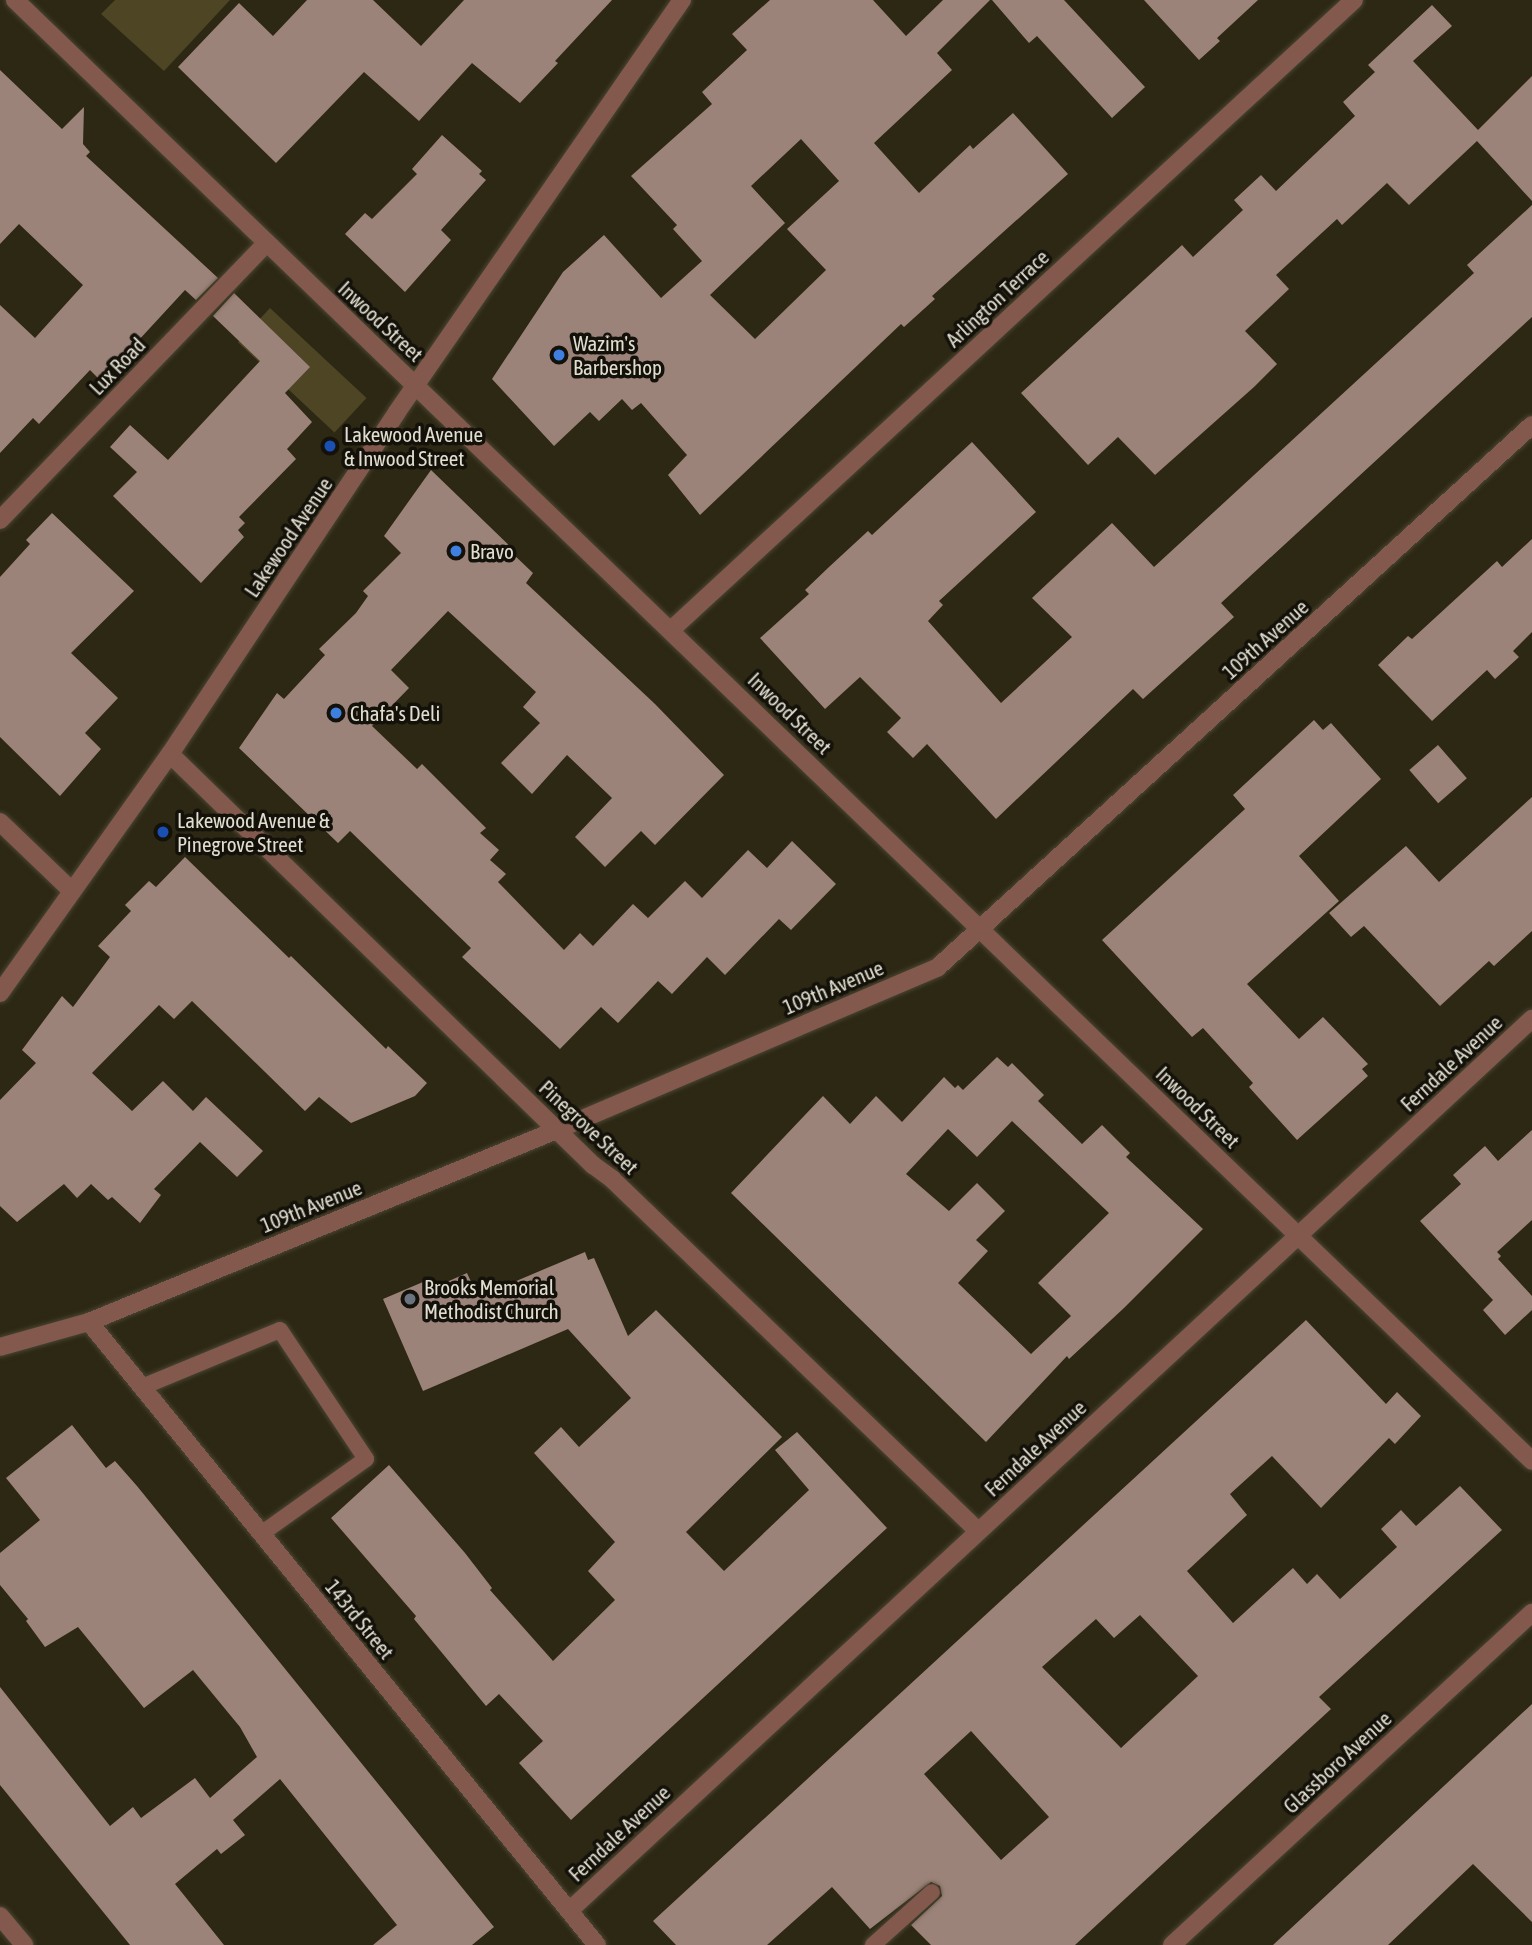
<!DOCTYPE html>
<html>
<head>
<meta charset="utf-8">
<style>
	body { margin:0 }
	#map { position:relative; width:1532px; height:1945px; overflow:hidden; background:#2d2814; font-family:"Asap Condensed",sans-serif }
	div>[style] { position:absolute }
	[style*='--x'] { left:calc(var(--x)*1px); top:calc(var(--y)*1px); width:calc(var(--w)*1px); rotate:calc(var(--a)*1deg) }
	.green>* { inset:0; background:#4d4524; transform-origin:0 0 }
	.building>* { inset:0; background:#9c837a; transform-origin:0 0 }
	.roads { filter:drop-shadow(0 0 2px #4a4532) drop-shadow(0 0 2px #4a4532) }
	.service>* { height:16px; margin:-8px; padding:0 8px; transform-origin:8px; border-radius:8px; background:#83594d }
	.minor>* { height:18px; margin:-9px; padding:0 9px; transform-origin:9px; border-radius:9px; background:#83594d }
	.dots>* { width:19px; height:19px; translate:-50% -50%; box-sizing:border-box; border:4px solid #131109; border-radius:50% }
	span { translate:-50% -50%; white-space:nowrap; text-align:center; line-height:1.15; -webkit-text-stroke:7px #131109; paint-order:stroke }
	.street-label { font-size:21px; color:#e1ded1 }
	.poi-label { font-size:21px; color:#e1ded1 }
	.left { translate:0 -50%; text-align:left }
</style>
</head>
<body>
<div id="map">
	<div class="green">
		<i style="clip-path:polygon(115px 0,230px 0,164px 71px,101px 14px)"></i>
		<i style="left:270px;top:308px;width:132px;height:47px;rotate:43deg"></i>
	</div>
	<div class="building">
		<i style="clip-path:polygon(307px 0,373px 0,421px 46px,464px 0,612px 0,555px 61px,558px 63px,520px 103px,472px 63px,419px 121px,364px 72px,276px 163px,178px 67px,239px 3px,273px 36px)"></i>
		<i style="clip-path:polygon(evenodd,770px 0,873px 0,906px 36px,943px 0,990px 0,937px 53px,952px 70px,874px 143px,919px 193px,970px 145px,973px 149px,1013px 113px,1068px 174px,932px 296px,935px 299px,904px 327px,901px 324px,700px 515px,668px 475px,687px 455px,641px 403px,632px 410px,622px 399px,599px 421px,590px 412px,554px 446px,492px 379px,563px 272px,604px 235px,661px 298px,702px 261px,673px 229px,677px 225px,631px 176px,712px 104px,702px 92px,747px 50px,732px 34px,770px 0,801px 139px,839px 181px,787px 229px,826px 270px,755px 339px,710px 295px,785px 223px,751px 186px,801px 139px)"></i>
		<i style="clip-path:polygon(992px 0,1064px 0,1145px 87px,1112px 118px,1037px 36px,1029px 43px)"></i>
		<i style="clip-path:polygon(1144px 0,1258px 0,1217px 38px,1220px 41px,1199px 60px)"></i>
		<i style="clip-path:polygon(1432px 5px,1452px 26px,1413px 61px,1478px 130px,1532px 76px,1532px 201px,1477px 141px,1409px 205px,1387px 183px,1342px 225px,1337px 219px,1276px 275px,1289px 289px,1245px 331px,1277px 364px,1254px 387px,1155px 475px,1118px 437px,1088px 465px,1021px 393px,1182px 245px,1193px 257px,1243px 210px,1234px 200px,1261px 175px,1276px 191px,1355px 116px,1343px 102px,1375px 72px,1368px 65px)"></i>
		<i style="clip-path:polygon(0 70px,62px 129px,84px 107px,83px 144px,90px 152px,86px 156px,218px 278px,196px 300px,185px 290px,101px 381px,90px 370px,39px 424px,33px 418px,0 453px,0 305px,35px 338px,83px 285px,19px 224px,0 244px)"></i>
		<i style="clip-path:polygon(442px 135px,482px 171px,479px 174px,486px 180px,441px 230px,451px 240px,405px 292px,345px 234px,365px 213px,372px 219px,417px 174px,412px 169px)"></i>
		<i style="clip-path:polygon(1532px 205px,1532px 317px,1221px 603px,1234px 617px,1143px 699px,1133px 689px,996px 819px,927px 744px,913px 758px,887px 732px,901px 718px,860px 677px,825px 709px,760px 638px,809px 594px,805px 590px,829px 567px,868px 531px,872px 535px,972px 442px,1036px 512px,939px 601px,943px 605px,928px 621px,1001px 703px,1072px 637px,1032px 598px,1112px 523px,1154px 567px,1474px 273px,1467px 265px)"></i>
		<i style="clip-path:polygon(234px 293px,310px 367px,285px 393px,312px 422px,287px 449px,296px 459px,239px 517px,245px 523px,238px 530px,244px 537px,201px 583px,113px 496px,137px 472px,110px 447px,130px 425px,168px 460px,260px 361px,213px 316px)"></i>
		<i style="clip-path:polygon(431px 470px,514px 550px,512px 553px,533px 573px,526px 583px,655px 704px,724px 775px,655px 845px,641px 831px,605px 867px,575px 837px,612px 798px,567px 755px,532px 794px,501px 763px,540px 723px,523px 707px,536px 692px,448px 611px,391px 670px,409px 688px,372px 726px,417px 769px,422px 764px,486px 828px,480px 833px,499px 850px,490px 860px,506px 874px,498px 882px,564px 950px,580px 933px,593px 946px,633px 904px,648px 918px,685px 881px,702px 898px,748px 850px,767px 868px,792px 841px,836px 884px,791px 930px,779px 919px,725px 975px,707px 957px,672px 994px,658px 981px,618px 1023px,601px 1007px,560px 1049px,462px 957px,471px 948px,350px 831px,338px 843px,239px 748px,277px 693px,284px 699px,325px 655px,319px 649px,356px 613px,368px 596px,363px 591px,401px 553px,384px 536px)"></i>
		<i style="clip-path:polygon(52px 513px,134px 591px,71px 653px,118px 698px,85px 733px,101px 749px,60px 796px,0 737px,0 577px,30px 544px,26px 540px)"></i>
		<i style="clip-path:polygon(1532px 539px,1532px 632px,1513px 651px,1519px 657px,1495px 679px,1487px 670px,1432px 721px,1378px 665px,1408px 636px,1412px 639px,1497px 561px,1502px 567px)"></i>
		<i style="clip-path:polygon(1314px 720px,1323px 730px,1331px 723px,1381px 779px,1299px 856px,1339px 901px,1247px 984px,1299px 1039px,1323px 1017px,1368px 1064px,1362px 1069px,1368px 1076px,1297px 1140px,1249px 1087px,1253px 1083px,1203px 1028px,1192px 1037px,1102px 940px,1245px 809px,1233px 795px)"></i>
		<i style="left:1438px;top:745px;width:44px;height:38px;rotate:49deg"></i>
		<i style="clip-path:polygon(1532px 797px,1532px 931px,1494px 966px,1489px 961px,1440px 1006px,1364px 926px,1351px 937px,1329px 913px,1406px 846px,1439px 882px)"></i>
		<i style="clip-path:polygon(185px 857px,289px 958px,291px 956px,386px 1049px,388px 1046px,427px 1083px,415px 1096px,351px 1123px,319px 1097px,305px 1111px,192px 1001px,174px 1019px,159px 1005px,92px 1073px,132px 1111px,163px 1081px,193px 1111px,206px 1097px,263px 1151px,237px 1177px,200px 1142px,154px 1189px,161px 1195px,140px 1223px,112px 1197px,108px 1200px,91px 1184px,77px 1198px,64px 1184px,17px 1222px,0 1206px,0 1100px,36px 1063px,22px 1050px,62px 996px,73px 1007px,110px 957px,98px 946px,131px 911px,125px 905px,149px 881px,156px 887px)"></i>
		<i style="clip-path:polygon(evenodd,997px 1057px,1008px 1067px,1012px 1063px,1044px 1095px,1038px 1101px,1082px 1144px,1102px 1125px,1130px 1153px,1126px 1157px,1203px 1229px,1124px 1308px,1069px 1359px,1067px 1356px,986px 1442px,731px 1193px,823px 1096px,850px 1124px,876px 1096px,902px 1122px,944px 1077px,955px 1088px,958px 1085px,963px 1090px,997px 1057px,1012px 1121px,1109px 1213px,1038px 1283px,1071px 1316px,1031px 1354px,958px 1283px,988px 1251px,976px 1240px,1005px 1211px,977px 1183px,949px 1211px,906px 1174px,948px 1129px,977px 1157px,1012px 1121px)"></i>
		<i style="clip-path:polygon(1532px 1130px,1532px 1220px,1497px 1252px,1501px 1256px,1498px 1259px,1532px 1296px,1532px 1310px,1505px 1335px,1483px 1310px,1493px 1300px,1420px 1221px,1461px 1184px,1453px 1175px,1485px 1146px,1498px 1161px)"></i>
		<i style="clip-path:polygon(585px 1252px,588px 1260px,594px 1258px,628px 1336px,656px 1310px,782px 1437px,686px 1532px,724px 1571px,809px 1490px,775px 1450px,797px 1432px,887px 1528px,571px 1820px,519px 1763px,543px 1741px,499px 1694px,486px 1706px,414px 1619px,416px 1616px,331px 1518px,389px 1465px,465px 1553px,492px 1588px,490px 1590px,553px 1661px,615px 1600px,588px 1571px,615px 1542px,534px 1453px,561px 1427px,579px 1447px,631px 1398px,568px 1329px,423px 1391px,383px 1299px,430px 1279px,433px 1288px,467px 1273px,478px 1297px)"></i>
		<i style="clip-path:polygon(evenodd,1306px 1320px,1386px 1404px,1397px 1392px,1421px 1416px,1395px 1444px,1389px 1438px,1321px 1508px,1272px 1456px,1230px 1494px,1247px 1515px,1187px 1571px,1233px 1623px,1293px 1568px,1307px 1584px,1317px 1574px,1340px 1599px,1397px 1547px,1381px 1529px,1401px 1510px,1416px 1526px,1460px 1486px,1502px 1530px,1319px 1697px,1331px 1709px,1075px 1945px,931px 1945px,911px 1925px,942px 1896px,940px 1886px,931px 1882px,870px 1929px,832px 1887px,767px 1945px,676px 1945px,653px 1921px,1306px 1320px,1140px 1615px,1198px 1676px,1121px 1748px,1042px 1667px,1096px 1619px,1114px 1638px,1140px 1615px,1306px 1320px,971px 1731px,1049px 1817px,1001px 1860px,924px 1774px,971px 1731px)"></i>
		<i style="clip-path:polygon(72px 1425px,106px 1468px,115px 1461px,137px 1486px,494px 1927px,472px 1945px,373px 1945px,397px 1925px,280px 1779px,233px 1820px,245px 1835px,221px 1854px,217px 1849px,175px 1884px,224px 1945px,130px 1945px,0 1785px,0 1687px,110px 1826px,133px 1807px,141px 1818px,195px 1778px,210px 1798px,257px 1757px,240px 1727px,193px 1670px,144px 1708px,78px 1627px,45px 1647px,26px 1621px,28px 1619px,0 1585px,0 1553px,40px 1520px,6px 1478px)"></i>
		<i style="clip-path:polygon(1532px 1704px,1532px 1922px,1473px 1864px,1388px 1945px,1273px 1945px)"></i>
	</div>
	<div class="roads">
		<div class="service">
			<i style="--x:142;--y:1387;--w:149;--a:-22.4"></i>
			<i style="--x:280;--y:1330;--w:155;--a:56.3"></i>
			<i style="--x:366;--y:1459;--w:129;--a:144.5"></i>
			<i style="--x:873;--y:1945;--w:79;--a:-41.9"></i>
		</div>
		<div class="minor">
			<i style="--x:15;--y:0;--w:2106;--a:43.92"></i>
			<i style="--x:0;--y:520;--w:383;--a:-46.1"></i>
			<i style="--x:671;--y:630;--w:929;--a:-42.69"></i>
			<i style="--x:170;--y:754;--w:590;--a:44.18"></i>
			<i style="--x:593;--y:1165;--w:24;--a:36"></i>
			<i style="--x:612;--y:1179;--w:508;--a:43.88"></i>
			<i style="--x:0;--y:822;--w:100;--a:43.8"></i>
			<i style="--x:0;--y:993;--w:293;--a:-54.6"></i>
			<i style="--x:170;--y:754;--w:410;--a:-56.4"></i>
			<i style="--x:397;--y:412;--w:501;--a:-55.33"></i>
			<i style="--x:89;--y:1322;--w:804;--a:50.81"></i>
			<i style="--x:0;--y:1347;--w:92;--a:-15.7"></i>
			<i style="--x:89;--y:1322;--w:508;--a:-22.32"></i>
			<i style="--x:559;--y:1129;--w:412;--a:-23.1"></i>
			<i style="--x:938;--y:967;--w:804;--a:-42.38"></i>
			<i style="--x:569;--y:1911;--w:1313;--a:-42.81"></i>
			<i style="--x:0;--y:1916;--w:38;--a:50"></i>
			<i style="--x:1172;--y:1945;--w:490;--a:-42.7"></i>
		</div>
	</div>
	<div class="dots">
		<i style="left:559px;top:355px;background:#3f7fe0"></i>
		<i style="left:330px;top:446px;background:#1a4fb4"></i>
		<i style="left:456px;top:551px;background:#3f7fe0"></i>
		<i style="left:336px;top:713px;background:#3f7fe0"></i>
		<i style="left:163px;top:832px;background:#1a4fb4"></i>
		<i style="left:410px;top:1299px;background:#6b7280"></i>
	</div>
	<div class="street-label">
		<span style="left:997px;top:298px;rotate:-43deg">Arlington Terrace</span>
		<span style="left:381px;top:321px;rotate:43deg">Inwood Street</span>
		<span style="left:117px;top:366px;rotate:-46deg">Lux Road</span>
		<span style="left:288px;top:537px;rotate:-56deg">Lakewood Avenue</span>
		<span style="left:1265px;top:639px;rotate:-42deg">109th Avenue</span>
		<span style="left:790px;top:713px;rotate:44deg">Inwood Street</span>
		<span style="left:833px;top:987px;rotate:-23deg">109th Avenue</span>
		<span style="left:1451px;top:1063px;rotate:-43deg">Ferndale Avenue</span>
		<span style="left:1198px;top:1107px;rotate:44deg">Inwood Street</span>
		<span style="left:589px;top:1127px;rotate:43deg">Pinegrove Street</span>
		<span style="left:311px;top:1206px;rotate:-22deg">109th Avenue</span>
		<span style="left:1035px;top:1448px;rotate:-43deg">Ferndale Avenue</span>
		<span style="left:360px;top:1619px;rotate:51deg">143rd Street</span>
		<span style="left:1337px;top:1762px;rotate:-43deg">Glassboro Avenue</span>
		<span style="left:619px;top:1833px;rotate:-43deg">Ferndale Avenue</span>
	</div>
	<div class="poi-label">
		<span class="left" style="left:573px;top:355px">Wazim's<br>Barbershop</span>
		<span class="left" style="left:344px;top:446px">Lakewood Avenue<br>&amp; Inwood Street</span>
		<span class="left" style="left:470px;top:551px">Bravo</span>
		<span class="left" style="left:350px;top:713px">Chafa's Deli</span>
		<span class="left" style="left:177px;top:832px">Lakewood Avenue &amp;<br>Pinegrove Street</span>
		<span class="left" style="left:424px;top:1299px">Brooks Memorial<br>Methodist Church</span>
	</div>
</div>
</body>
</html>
